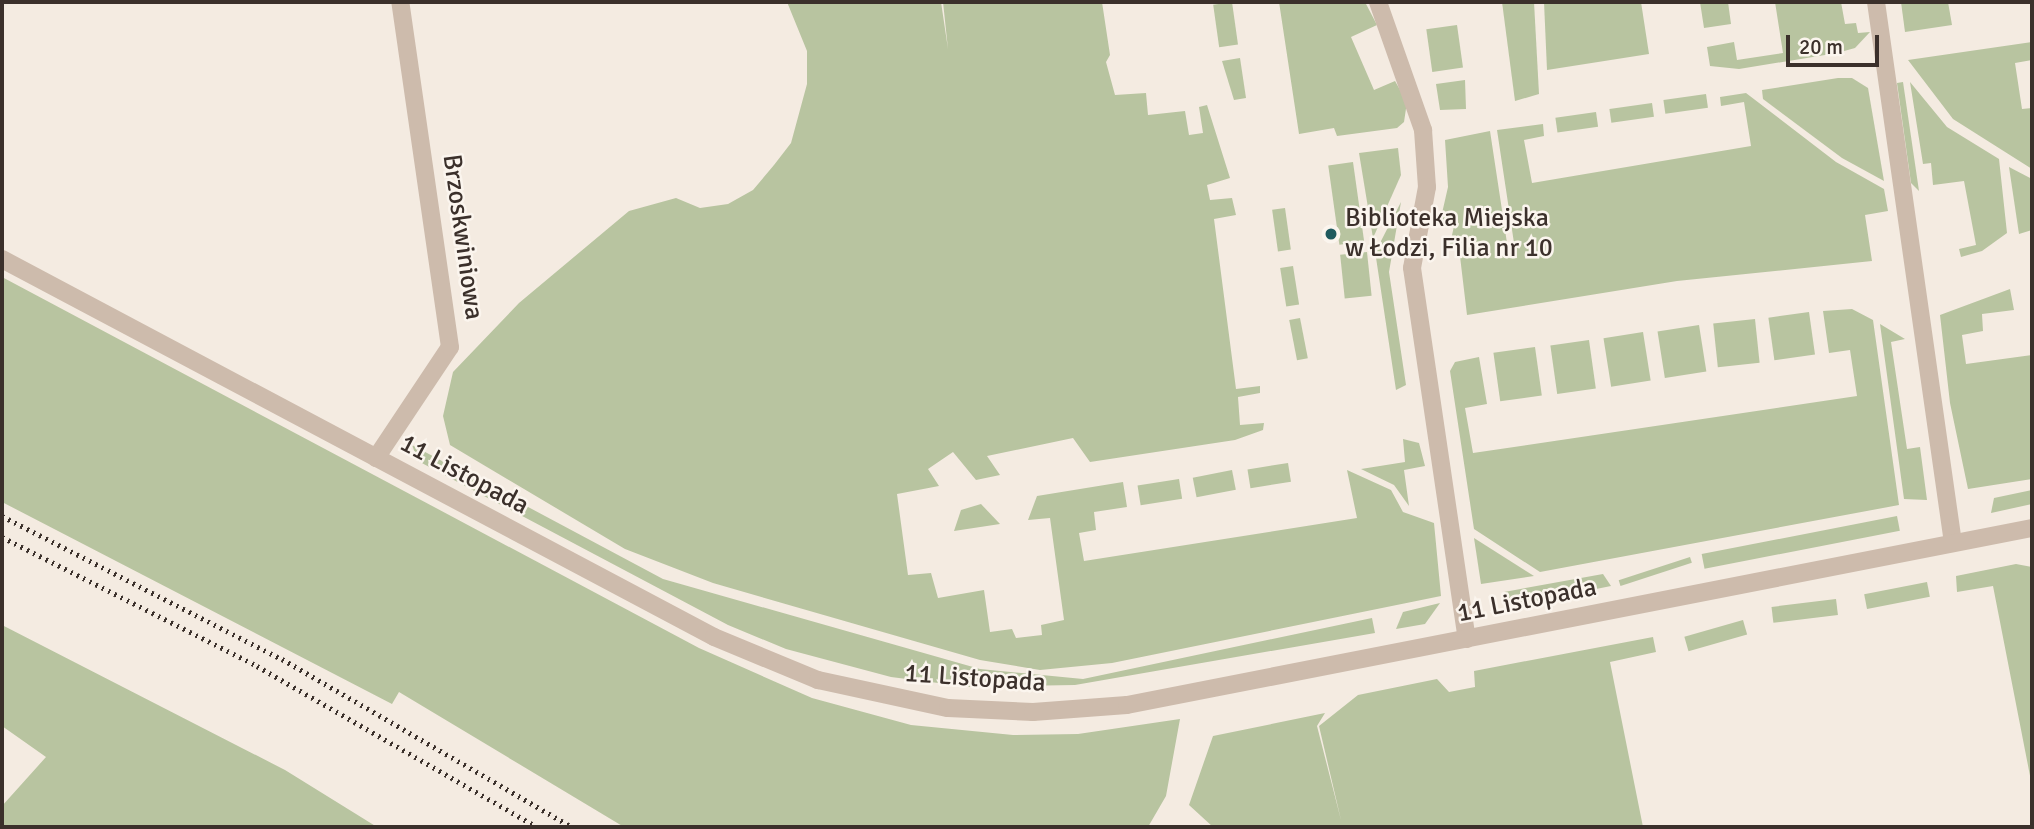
<!DOCTYPE html>
<html>
<head>
<meta charset="utf-8">
<style>
	body { margin:0 }
	#map { position:relative; width:2034px; height:829px; overflow:hidden; background:#f4ebe1; font-family:Signika,sans-serif }
	div>[style] { position:absolute }
	[style*='--x'] { left:calc(var(--x)*1px); top:calc(var(--y)*1px); width:calc(var(--w)*1px); rotate:calc(var(--a)*1deg) }
	.green>* { inset:0; background:#b8c4a0; transform-origin:0 0 }
	.minor>* { height:18px; margin:-9px; padding:0 9px; transform-origin:9px; border-radius:9px; background:#cdbbac }
	.tertiary>* { height:18px; margin:-9px; padding:0 9px; transform-origin:9px; border-radius:9px; background:#cdbbac }
	.rail>* { height:5px; margin-top:-2.5px; transform-origin:0; background:repeating-linear-gradient(90deg,#3b302b 0 2px,transparent 0 7px) }
	.dots>* { width:19px; height:19px; translate:-50% -50%; box-sizing:border-box; border:4px solid #fbf5ee; border-radius:50% }
	span { translate:-50% -50%; white-space:nowrap; text-align:center; line-height:1.15; -webkit-text-stroke:5px #fbf5ee; paint-order:stroke }
	.poi-label { font-size:26px; color:#3b302b }
	.left { translate:0 -50%; text-align:left }
	.street-label { font-size:26px; color:#3b302b }
	.frame { position:absolute; inset:0; border:4px solid #3b302b; pointer-events:none }
	.scale { position:absolute; left:1786px; top:35px; width:93px; height:32px; box-sizing:border-box; border:4px solid #3b302b; border-top:0; padding-left:9px; font-size:21px; line-height:24px; white-space:nowrap; color:#3b302b; -webkit-text-stroke:5px #fbf5ee; paint-order:stroke }
</style>
</head>
<body>
<div id="map">
	<div class="green">
		<i style="clip-path:polygon(787px 2px,941px 2px,948px 49px,943px 2px,1102px 2px,1110px 55px,1106px 62px,1115px 95px,1146px 93px,1148px 115px,1185px 111px,1189px 135px,1203px 133px,1199px 107px,1207px 105px,1230px 178px,1207px 185px,1210px 200px,1232px 198px,1236px 215px,1214px 219px,1236px 389px,1260px 386px,1260px 393px,1238px 397px,1240px 425px,1264px 423px,1263px 430px,1235px 440px,1090px 462px,1073px 438px,987px 456px,1000px 475px,976px 480px,953px 452px,928px 469px,939px 486px,897px 494px,908px 575px,931px 573px,938px 598px,984px 590px,990px 632px,1012px 629px,1016px 638px,1042px 635px,1041px 625px,1064px 620px,1050px 518px,1028px 520px,1037px 496px,1123px 482px,1127px 507px,1094px 512px,1096px 530px,1079px 533px,1084px 561px,1357px 518px,1347px 470px,1391px 490px,1403px 512px,1434px 523px,1441px 596px,1112px 663px,1040px 670px,980px 660px,713px 583px,625px 549px,450px 445px,443px 416px,453px 372px,519px 303px,629px 211px,676px 198px,700px 208px,728px 204px,753px 190px,774px 165px,791px 143px,807px 84px,807px 51px)"></i>
		<i style="left:1232px;top:2px;width:43px;height:19px;rotate:82deg"></i>
		<i style="clip-path:polygon(1279px 2px,1365px 2px,1377px 25px,1351px 37px,1374px 90px,1395px 81px,1407px 102px,1404px 122px,1397px 128px,1337px 136px,1334px 128px,1299px 134px)"></i>
		<i style="clip-path:polygon(1502px 2px,1534px 2px,1539px 94px,1515px 101px)"></i>
		<i style="clip-path:polygon(1544px 2px,1641px 2px,1649px 54px,1547px 70px)"></i>
		<i style="clip-path:polygon(1700px 2px,1728px 2px,1731px 24px,1704px 28px)"></i>
		<i style="clip-path:polygon(1775px 2px,1841px 2px,1845px 24px,1856px 23px,1858px 33px,1870px 32px,1855px 48px,1837px 53px,1739px 69px,1710px 66px,1707px 47px,1734px 42px,1737px 60px,1783px 53px)"></i>
		<i style="clip-path:polygon(1901px 2px,1948px 2px,1952px 25px,1905px 32px)"></i>
		<i style="left:1457px;top:25px;width:43px;height:31px;rotate:82deg"></i>
		<i style="clip-path:polygon(2032px 42px,2032px 60px,2015px 63px,2022px 109px,2032px 108px,2032px 169px,1953px 119px,1908px 60px)"></i>
		<i style="clip-path:polygon(1240px 58px,1246px 98px,1234px 100px,1222px 61px)"></i>
		<i style="clip-path:polygon(1838px 78px,1852px 78px,1868px 88px,1884px 181px,1842px 158px,1763px 99px,1762px 90px)"></i>
		<i style="clip-path:polygon(1465px 80px,1466px 109px,1440px 110px,1436px 84px)"></i>
		<i style="clip-path:polygon(1903px 82px,1919px 191px,1911px 183px,1897px 83px)"></i>
		<i style="clip-path:polygon(1910px 82px,1947px 127px,1999px 159px,2007px 233px,1982px 251px,1961px 257px,1959px 249px,1976px 245px,1964px 181px,1933px 185px,1931px 163px,1923px 164px)"></i>
		<i style="clip-path:polygon(1746px 93px,1836px 162px,1884px 189px,1888px 211px,1865px 215px,1872px 261px,1677px 281px,1467px 315px,1459px 248px,1449px 249px,1454px 226px,1440px 222px,1448px 187px,1445px 140px,1490px 131px,1507px 243px,1514px 243px,1497px 130px,1543px 124px,1544px 136px,1524px 140px,1532px 183px,1751px 146px,1744px 102px,1721px 106px,1720px 97px)"></i>
		<i style="left:1706px;top:94px;width:14px;height:43px;rotate:82deg"></i>
		<i style="left:1652px;top:103px;width:14px;height:43px;rotate:82deg"></i>
		<i style="left:1596px;top:112px;width:15px;height:41px;rotate:82deg"></i>
		<i style="clip-path:polygon(1398px 148px,1401px 175px,1373px 238px,1359px 153px)"></i>
		<i style="left:1353px;top:162px;width:80px;height:25px;rotate:82deg"></i>
		<i style="clip-path:polygon(2009px 167px,2032px 179px,2032px 230px,2019px 234px)"></i>
		<i style="clip-path:polygon(1401px 202px,1389px 272px,1406px 385px,1396px 390px,1375px 251px,1382px 249px,1381px 241px)"></i>
		<i style="left:1285px;top:208px;width:42px;height:13px;rotate:82deg"></i>
		<i style="left:1367px;top:252px;width:44px;height:27px;rotate:84deg"></i>
		<i style="left:1293px;top:266px;width:39px;height:13px;rotate:81deg"></i>
		<i style="clip-path:polygon(2px 277px,699px 648px,812px 698px,911px 725px,1013px 735px,1078px 734px,1180px 719px,1166px 796px,1148px 827px,624px 827px,399px 692px,392px 704px,2px 502px)"></i>
		<i style="clip-path:polygon(2010px 289px,2014px 310px,1982px 314px,1983px 331px,1962px 335px,1966px 364px,2032px 355px,2032px 479px,1968px 489px,1950px 403px,1940px 315px)"></i>
		<i style="clip-path:polygon(1852px 309px,1873px 320px,1899px 505px,1540px 572px,1474px 529px,1450px 371px,1455px 362px,1479px 357px,1487px 404px,1465px 408px,1473px 453px,1857px 396px,1850px 350px,1829px 353px,1823px 311px)"></i>
		<i style="left:1809px;top:312px;width:43px;height:41px;rotate:82deg"></i>
		<i style="left:1300px;top:318px;width:41px;height:11px;rotate:79deg"></i>
		<i style="left:1755px;top:319px;width:44px;height:42px;rotate:84deg"></i>
		<i style="clip-path:polygon(1880px 324px,1905px 339px,1891px 342px,1907px 449px,1920px 447px,1927px 500px,1904px 499px)"></i>
		<i style="left:1699px;top:325px;width:47px;height:42px;rotate:81deg"></i>
		<i style="left:1643px;top:332px;width:49px;height:40px;rotate:81deg"></i>
		<i style="left:1589px;top:340px;width:49px;height:39px;rotate:82deg"></i>
		<i style="left:1535px;top:347px;width:49px;height:42px;rotate:82deg"></i>
		<i style="clip-path:polygon(1403px 439px,1419px 443px,1425px 466px,1404px 470px,1409px 506px,1394px 485px,1361px 469px,1405px 462px)"></i>
		<i style="clip-path:polygon(412px 445px,663px 579px,980px 669px,1083px 679px,1372px 618px,1375px 633px,1075px 685px,970px 687px,891px 677px,786px 649px,728px 625px,418px 461px)"></i>
		<i style="left:1288px;top:463px;width:19px;height:41px;rotate:81deg"></i>
		<i style="left:1232px;top:470px;width:20px;height:40px;rotate:79deg"></i>
		<i style="left:1179px;top:479px;width:20px;height:42px;rotate:81deg"></i>
		<i style="clip-path:polygon(2032px 490px,2032px 504px,1991px 513px,1994px 498px)"></i>
		<i style="clip-path:polygon(981px 504px,1000px 524px,954px 531px,961px 510px)"></i>
		<i style="left:1897px;top:516px;width:15px;height:199px;rotate:79deg"></i>
		<i style="clip-path:polygon(1474px 538px,1534px 576px,1481px 584px)"></i>
		<i style="left:1690px;top:557px;width:6px;height:75px;rotate:72deg"></i>
		<i style="clip-path:polygon(2016px 564px,2032px 567px,2032px 786px,1993px 586px,1957px 592px,1956px 576px)"></i>
		<i style="clip-path:polygon(1603px 574px,1611px 586px,1506px 607px,1504px 592px)"></i>
		<i style="left:1927px;top:582px;width:15px;height:64px;rotate:79deg"></i>
		<i style="left:1836px;top:599px;width:16px;height:65px;rotate:83deg"></i>
		<i style="clip-path:polygon(1440px 603px,1425px 624px,1396px 629px,1403px 612px)"></i>
		<i style="left:1743px;top:620px;width:15px;height:61px;rotate:74deg"></i>
		<i style="clip-path:polygon(2px 625px,285px 770px,377px 827px,7px 827px,2px 824px,2px 806px,46px 757px,2px 726px)"></i>
		<i style="clip-path:polygon(1653px 637px,1656px 652px,1610px 662px,1643px 827px,1213px 827px,1189px 805px,1213px 736px,1325px 713px,1317px 726px,1341px 820px,1319px 726px,1358px 695px,1437px 679px,1449px 692px,1475px 687px,1474px 671px)"></i>
	</div>
	<div class="minor">
		<i style="--x:1378;--y:2;--w:136;--a:70.6"></i>
		<i style="--x:1423;--y:130;--w:57;--a:86"></i>
		<i style="--x:1427;--y:187;--w:82;--a:100.5"></i>
		<i style="--x:1412;--y:268;--w:375;--a:81.6"></i>
		<i style="--x:1876;--y:2;--w:546;--a:81.9"></i>
		<i style="--x:376;--y:458;--w:133;--a:-56.3"></i>
		<i style="--x:450;--y:347;--w:349;--a:-98.2"></i>
	</div>
	<div class="tertiary">
		<i style="--x:2;--y:259;--w:806;--a:27.96"></i>
		<i style="--x:714;--y:637;--w:113;--a:22.5"></i>
		<i style="--x:818;--y:680;--w:133;--a:12.2"></i>
		<i style="--x:948;--y:708;--w:85;--a:2.7"></i>
		<i style="--x:1033;--y:712;--w:94;--a:-4.3"></i>
		<i style="--x:1127;--y:705;--w:922;--a:-11.07"></i>
	</div>
	<div class="rail">
		<i style="--x:2;--y:516;--w:314;--a:27.1"></i>
		<i style="--x:282;--y:659;--w:335;--a:30.1"></i>
		<i style="--x:2;--y:537;--w:286;--a:26.8"></i>
		<i style="--x:257;--y:666;--w:323;--a:29.9"></i>
	</div>
	<div class="dots">
		<i style="left:1331px;top:234px;background:#1f5a5e"></i>
	</div>
	<div class="poi-label">
		<span class="left" style="left:1345px;top:234px">Biblioteka Miejska<br>w Łodzi, Filia nr 10</span>
	</div>
	<div class="street-label">
		<span style="left:462px;top:237px;rotate:82deg">Brzoskwiniowa</span>
		<span style="left:464px;top:475px;rotate:28deg">11 Listopada</span>
		<span style="left:1527px;top:601px;rotate:-11deg">11 Listopada</span>
		<span style="left:975px;top:679px;rotate:4deg">11 Listopada</span>
	</div>
	<div class="frame"></div>
	<div class="scale">20 m</div>
</div>
</body>
</html>
